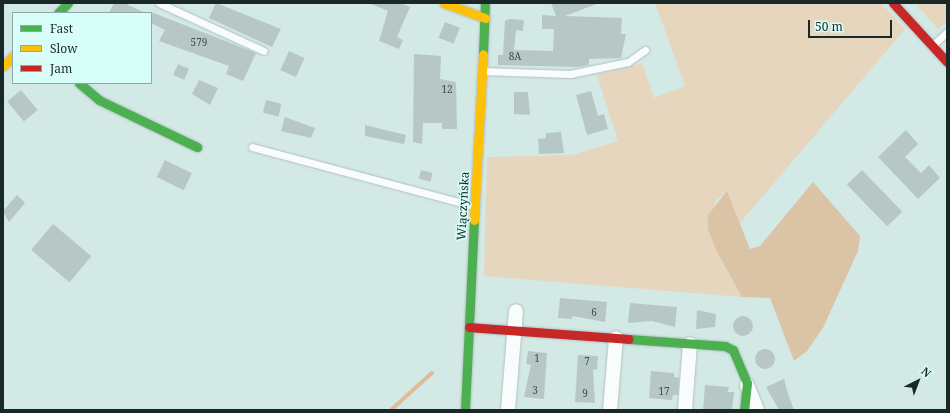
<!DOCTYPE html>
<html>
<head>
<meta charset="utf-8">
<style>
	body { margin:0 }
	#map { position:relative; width:950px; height:413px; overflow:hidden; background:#d3e9e6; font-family:"Noto Serif",serif }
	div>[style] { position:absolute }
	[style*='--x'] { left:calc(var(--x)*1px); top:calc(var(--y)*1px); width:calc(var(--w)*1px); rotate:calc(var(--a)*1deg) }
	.green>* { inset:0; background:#e6d6be }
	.forest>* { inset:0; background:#dbc4a6 }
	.stream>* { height:3.5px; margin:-1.75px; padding:0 1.75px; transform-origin:1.75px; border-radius:1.75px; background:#debc96 }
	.building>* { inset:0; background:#b7c7c6; transform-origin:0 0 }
	.round { border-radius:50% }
	.roads { filter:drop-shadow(0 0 1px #b1c1c0) drop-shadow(0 0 1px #b1c1c0) }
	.lane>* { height:7px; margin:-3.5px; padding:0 3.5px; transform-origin:3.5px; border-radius:3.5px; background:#f8fcfb }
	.street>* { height:14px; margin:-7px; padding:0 7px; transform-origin:7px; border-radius:7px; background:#f8fcfb }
	.fast>* { height:9px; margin:-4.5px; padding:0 4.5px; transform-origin:4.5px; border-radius:4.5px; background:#4caf50 }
	.slow>* { height:9px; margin:-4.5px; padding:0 4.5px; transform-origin:4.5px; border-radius:4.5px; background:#ffc107 }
	.jam>* { height:9px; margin:-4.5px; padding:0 4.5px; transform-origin:4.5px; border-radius:4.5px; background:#c62828 }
	span { translate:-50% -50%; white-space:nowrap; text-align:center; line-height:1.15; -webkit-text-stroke:3px #d8fef9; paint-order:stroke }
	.number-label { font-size:10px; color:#41504f }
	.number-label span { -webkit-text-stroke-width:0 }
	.street-label { font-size:12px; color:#1a2927 }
	.frame { position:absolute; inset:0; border:4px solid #1a2927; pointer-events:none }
	.legend { position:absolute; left:12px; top:12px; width:140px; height:72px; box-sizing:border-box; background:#d8fef9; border:1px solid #8ca9a5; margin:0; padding:5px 7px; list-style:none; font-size:12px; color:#1a2927 }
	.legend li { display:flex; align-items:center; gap:8px; height:20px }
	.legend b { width:20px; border:1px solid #8ca9a5 }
	.north { position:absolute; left:898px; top:361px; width:40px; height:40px; -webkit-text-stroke:3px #d8fef9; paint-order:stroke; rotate:42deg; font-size:11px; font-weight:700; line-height:16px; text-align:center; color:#1a2927 }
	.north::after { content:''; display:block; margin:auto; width:14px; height:18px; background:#1a2927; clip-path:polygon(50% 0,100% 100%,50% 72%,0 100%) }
	.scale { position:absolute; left:808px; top:20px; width:84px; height:18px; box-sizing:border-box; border:2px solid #1a2927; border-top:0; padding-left:5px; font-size:12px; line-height:14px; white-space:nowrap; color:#1a2927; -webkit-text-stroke:3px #d8fef9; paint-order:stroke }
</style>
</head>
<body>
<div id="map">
	<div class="green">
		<i style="clip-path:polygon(655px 3px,881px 3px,905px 29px,740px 223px,727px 192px,715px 201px,717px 252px,742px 297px,484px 276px,487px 157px,572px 155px,618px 141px,597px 75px,642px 63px,654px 98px,685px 86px)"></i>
		<i style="clip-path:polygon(915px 3px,947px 3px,947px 21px,938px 29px)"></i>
	</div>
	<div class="forest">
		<i style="clip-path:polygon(813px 182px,860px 236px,858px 251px,823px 328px,807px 351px,794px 361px,770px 298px,742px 297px,717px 252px,708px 230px,708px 215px,727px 191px,750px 249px,760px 246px)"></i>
	</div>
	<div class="stream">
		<i style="--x:391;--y:410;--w:55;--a:-42.1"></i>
	</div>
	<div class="building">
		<i style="clip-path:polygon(114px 3px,124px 3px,145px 13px,109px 13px)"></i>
		<i style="clip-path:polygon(216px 3px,281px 29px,272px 47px,209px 18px)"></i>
		<i style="clip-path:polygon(369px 3px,400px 3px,410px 7px,397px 37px,403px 40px,399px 49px,379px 41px,388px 11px)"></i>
		<i style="clip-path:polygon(551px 3px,599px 3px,565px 16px,622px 18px,621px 34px,626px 34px,621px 58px,589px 59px,589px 65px,578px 67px,498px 65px,498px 55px,503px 55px,505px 21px,509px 19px,524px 20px,523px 31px,516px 30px,514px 50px,553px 51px,554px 29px,542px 29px,542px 15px,556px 16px)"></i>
		<i style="clip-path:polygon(151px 12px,256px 53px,243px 81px,226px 74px,229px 66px,159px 41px,165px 30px,151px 23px)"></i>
		<i style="left:445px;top:22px;width:16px;height:17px;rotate:22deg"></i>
		<i style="left:289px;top:51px;width:17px;height:21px;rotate:24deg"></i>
		<i style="clip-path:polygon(414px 54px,441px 56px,440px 79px,456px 82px,457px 129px,442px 129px,442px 123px,423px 123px,422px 144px,413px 142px)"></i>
		<i style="left:178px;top:64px;width:12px;height:12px;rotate:24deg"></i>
		<i style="clip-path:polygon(199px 80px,218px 88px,210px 105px,192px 94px)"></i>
		<i style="left:21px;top:90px;width:26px;height:18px;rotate:50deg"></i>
		<i style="clip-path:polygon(591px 91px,598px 116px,604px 114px,608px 129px,587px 135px,576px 95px)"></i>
		<i style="clip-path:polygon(514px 92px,528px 92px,530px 115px,514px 114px)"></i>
		<i style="left:266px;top:100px;width:16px;height:13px;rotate:14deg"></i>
		<i style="clip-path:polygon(285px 117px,315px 128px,311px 138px,281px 131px)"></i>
		<i style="clip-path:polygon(365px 125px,406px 135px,404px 144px,365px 136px)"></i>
		<i style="clip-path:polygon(906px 130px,918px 144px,905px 157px,921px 173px,929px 165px,940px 178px,918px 199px,878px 157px)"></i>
		<i style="clip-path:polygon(561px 132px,564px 153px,539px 154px,538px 139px,546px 138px,546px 133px)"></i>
		<i style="left:165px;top:160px;width:30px;height:19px;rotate:26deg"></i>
		<i style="left:421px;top:170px;width:12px;height:9px;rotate:14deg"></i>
		<i style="left:862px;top:170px;width:58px;height:21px;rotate:46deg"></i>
		<i style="clip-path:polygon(17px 195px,25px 203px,9px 222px,3px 211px)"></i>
		<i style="left:53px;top:224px;width:50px;height:34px;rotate:40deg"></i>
		<i style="clip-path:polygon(560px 298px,607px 302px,605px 322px,572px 316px,572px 319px,558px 318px)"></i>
		<i style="clip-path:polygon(630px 303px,677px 307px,675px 327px,652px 321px,628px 323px)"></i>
		<i style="clip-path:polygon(697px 310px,716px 314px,715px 327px,696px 329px)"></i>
		<i class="round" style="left:733px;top:316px;width:20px;height:20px"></i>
		<i class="round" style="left:755px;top:349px;width:20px;height:20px"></i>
		<i style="clip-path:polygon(528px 351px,547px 353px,544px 399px,524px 397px,531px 365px,526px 364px)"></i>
		<i style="clip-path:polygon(578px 355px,598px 356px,597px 370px,593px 369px,595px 403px,575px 402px)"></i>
		<i style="clip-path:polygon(651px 371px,674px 373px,674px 377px,679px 378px,678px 395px,673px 395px,672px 400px,649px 398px)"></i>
		<i style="clip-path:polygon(784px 379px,788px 394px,794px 410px,779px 410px,766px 387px)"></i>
		<i style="clip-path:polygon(705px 385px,729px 387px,728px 392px,734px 392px,732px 409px,703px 410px)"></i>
	</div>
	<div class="roads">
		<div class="lane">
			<i style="--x:159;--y:3;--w:115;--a:24.6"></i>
			<i style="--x:934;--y:44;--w:18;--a:-43"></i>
			<i style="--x:482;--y:71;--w:88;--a:2"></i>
			<i style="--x:570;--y:74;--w:59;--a:-11.7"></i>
			<i style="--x:628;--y:62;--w:21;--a:-35"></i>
			<i style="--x:252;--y:147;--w:230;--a:14.9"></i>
		</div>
		<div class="street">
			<i style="--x:747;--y:385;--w:27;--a:68"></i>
			<i style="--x:508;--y:410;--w:99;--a:-85.4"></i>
			<i style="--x:610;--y:410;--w:72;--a:-85.2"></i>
			<i style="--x:685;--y:410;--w:66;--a:-85.7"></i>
		</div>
		<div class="fast">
			<i style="--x:58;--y:13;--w:14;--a:-45"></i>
			<i style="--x:483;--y:54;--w:51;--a:-87.8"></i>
			<i style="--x:79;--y:83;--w:26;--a:40"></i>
			<i style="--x:99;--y:100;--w:109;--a:25.6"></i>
			<i style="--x:629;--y:339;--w:96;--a:4.2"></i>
			<i style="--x:725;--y:346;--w:9;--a:27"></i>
			<i style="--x:733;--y:350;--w:36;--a:67"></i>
			<i style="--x:747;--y:383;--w:27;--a:96"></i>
			<i style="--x:465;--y:410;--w:190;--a:-87.3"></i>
		</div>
		<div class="slow">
			<i style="--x:444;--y:3;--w:44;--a:20.1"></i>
			<i style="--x:3;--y:66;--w:14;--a:-45"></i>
			<i style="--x:474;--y:220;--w:166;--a:-86.9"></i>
		</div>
		<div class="jam">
			<i style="--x:893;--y:3;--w:80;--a:47.5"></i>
			<i style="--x:469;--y:327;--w:160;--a:4.3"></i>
		</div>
	</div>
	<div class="number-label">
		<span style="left:199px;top:43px">579</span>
		<span style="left:515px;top:57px">8A</span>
		<span style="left:447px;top:90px">12</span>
		<span style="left:594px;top:313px">6</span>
		<span style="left:537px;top:359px">1</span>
		<span style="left:587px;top:362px">7</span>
		<span style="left:535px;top:391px">3</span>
		<span style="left:664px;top:392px">17</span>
		<span style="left:585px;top:394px">9</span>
	</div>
	<div class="street-label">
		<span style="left:463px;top:206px;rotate:-87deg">Wiączyńska</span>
	</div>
	<div class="frame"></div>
	<ul class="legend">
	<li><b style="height:5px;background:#4caf50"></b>Fast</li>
	<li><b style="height:5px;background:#ffc107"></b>Slow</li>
	<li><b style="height:5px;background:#c62828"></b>Jam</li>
	</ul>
	<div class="north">N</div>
	<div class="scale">50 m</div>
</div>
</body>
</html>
